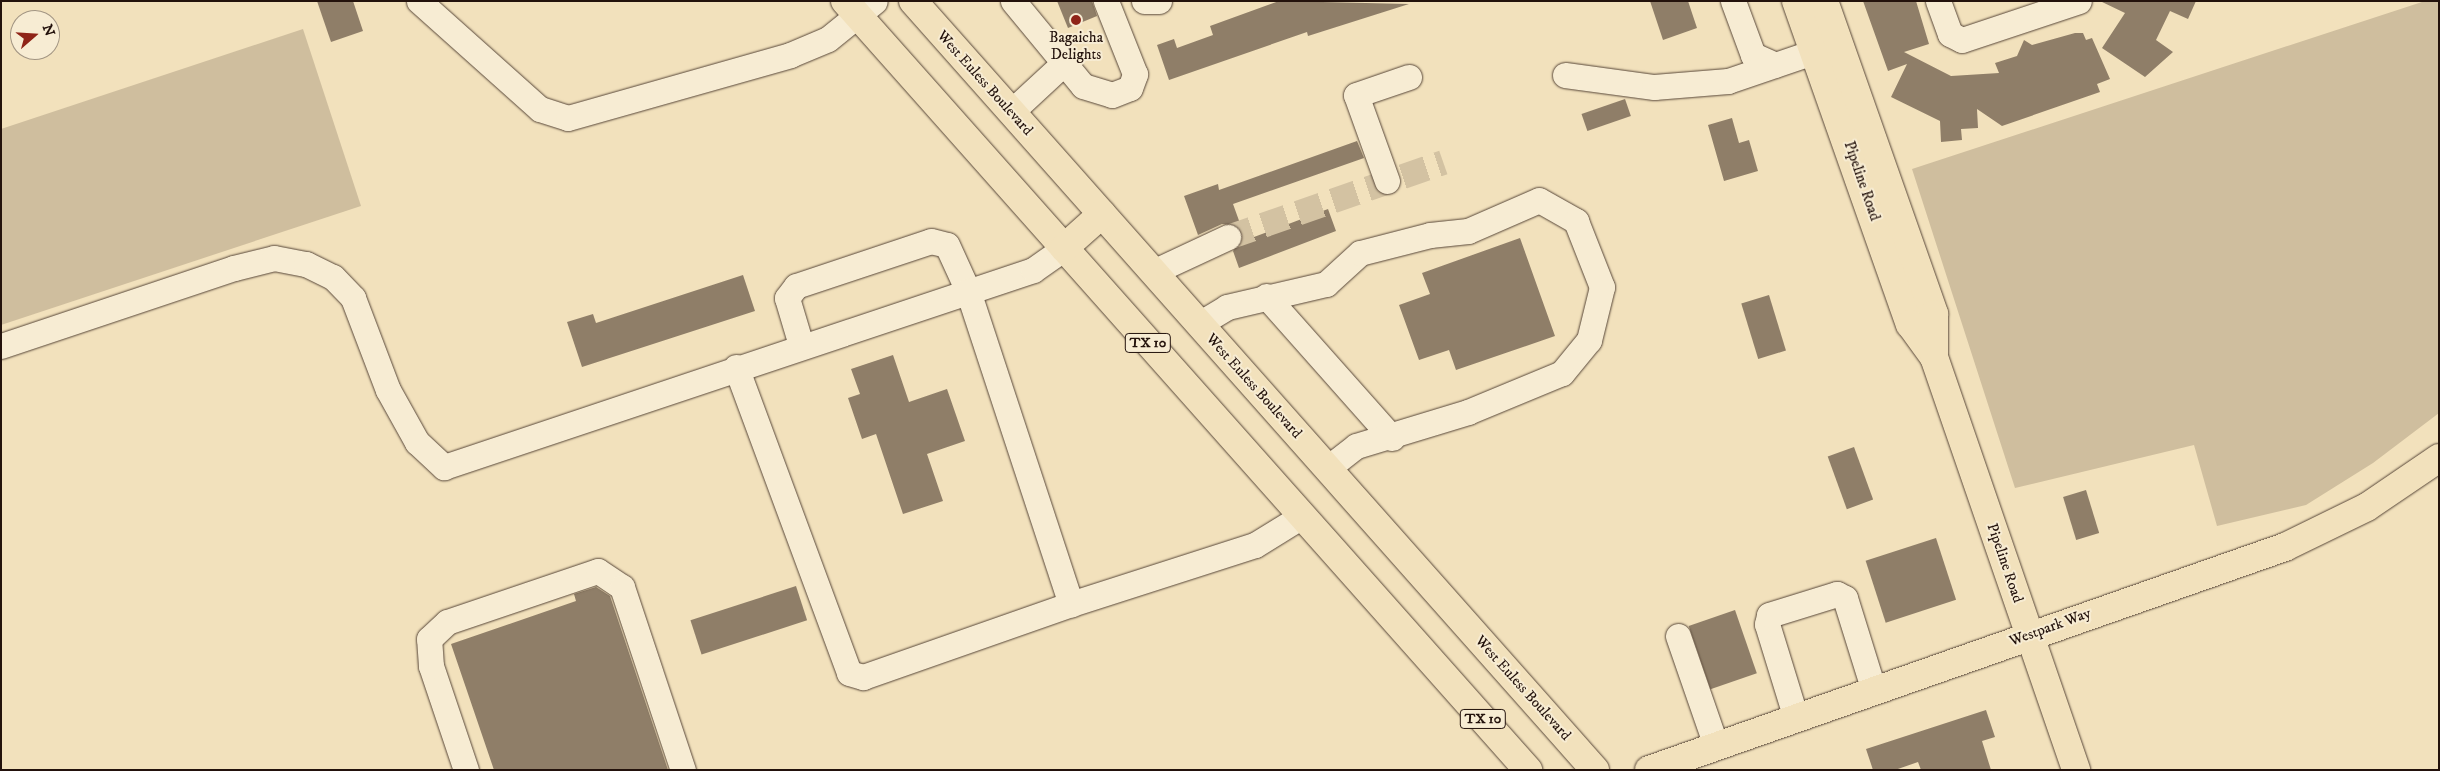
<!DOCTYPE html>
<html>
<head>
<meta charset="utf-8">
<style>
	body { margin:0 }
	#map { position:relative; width:2440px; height:771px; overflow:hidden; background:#f2e1bc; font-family:"IM FELL DW Pica",serif }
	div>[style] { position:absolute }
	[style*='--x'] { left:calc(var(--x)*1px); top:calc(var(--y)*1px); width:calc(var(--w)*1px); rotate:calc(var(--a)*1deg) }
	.green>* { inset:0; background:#cfbe9e }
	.building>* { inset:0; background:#8f7e68; transform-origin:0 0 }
	.minor-tunnel>* { height:25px; margin-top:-12.5px; transform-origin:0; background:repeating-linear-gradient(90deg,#d3c2a2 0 25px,transparent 0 37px) }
	.roads { filter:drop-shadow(0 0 1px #574638) drop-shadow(0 0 1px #574638) }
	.minor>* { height:25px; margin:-12.5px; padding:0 12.5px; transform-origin:12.5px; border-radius:12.5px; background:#f7ecd3 }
	.major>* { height:28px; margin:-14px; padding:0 14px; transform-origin:14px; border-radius:14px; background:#f2e1bc }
	.dots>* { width:14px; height:14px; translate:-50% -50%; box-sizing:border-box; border:2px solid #f7ecd3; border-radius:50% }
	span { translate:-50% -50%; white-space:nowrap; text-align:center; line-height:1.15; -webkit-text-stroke:4px #f7ecd3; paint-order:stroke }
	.shield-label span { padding:1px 4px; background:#f7ecd3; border:1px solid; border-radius:4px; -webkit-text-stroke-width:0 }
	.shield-label { font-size:14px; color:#23120c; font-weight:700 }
	.poi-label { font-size:15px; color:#23120c }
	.street-label { font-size:15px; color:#23120c }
	.frame { position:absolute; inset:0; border:2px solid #23120c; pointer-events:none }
	.north { position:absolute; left:10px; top:10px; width:50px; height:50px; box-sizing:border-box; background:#f7ecd3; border:1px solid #a29583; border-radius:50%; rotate:71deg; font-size:14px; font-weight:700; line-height:20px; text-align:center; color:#23120c }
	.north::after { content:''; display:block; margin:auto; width:18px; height:22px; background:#8f2418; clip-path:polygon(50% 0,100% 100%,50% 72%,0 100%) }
</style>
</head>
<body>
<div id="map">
	<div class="green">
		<i style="clip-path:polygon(2425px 1px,2439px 1px,2439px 413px,2373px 463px,2306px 505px,2217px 526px,2194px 445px,2015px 488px,1912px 169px)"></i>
		<i style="clip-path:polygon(303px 29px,361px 206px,1px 325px,1px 129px)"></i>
	</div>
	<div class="building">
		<i style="clip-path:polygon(317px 1px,353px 1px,363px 31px,331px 42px)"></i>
		<i style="clip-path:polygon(1057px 1px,1092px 1px,1097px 16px,1068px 28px)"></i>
		<i style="clip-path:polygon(1279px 1px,1409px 4px,1308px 36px,1307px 32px,1169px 80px,1157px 45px,1174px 39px,1177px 48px,1213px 35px,1210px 26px)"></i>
		<i style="clip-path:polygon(1650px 1px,1688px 1px,1697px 28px,1663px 40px)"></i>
		<i style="clip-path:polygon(1863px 1px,1916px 1px,1929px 44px,1904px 52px,1951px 76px,1999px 73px,1995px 63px,2017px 56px,2024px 40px,2032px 45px,2075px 33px,2083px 33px,2086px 40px,2092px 38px,2110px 79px,2097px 84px,2100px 92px,2002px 126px,1977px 109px,1978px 128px,1961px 129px,1962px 140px,1941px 142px,1940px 121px,1891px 97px,1907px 64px,1888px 71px)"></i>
		<i style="clip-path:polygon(2100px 1px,2196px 1px,2188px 19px,2170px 11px,2156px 40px,2173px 52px,2145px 77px,2102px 48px,2125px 13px)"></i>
		<i style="left:1625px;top:99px;width:18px;height:46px;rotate:71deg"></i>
		<i style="clip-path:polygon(1732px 118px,1739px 143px,1749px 140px,1758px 171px,1724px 181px,1708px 125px)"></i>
		<i style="clip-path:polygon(1357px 141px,1364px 158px,1233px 204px,1246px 240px,1328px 209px,1336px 231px,1239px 268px,1233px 251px,1242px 239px,1237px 226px,1222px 224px,1198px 235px,1184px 196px,1218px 184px,1219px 190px)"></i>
		<i style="clip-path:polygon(1520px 238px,1555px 336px,1456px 370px,1449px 350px,1419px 360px,1399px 305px,1430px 294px,1422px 273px)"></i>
		<i style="clip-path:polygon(743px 275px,755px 311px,582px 367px,567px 322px,593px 314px,596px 323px)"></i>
		<i style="left:1769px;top:295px;width:58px;height:29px;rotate:73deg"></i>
		<i style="clip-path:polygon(893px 355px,909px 402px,947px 389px,965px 441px,927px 454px,943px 501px,903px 514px,876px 434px,862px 439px,848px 398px,860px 394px,851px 369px)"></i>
		<i style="left:1854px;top:447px;width:56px;height:28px;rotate:70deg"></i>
		<i style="left:2086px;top:490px;width:45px;height:24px;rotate:73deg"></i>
		<i style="left:1936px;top:538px;width:65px;height:74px;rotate:72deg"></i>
		<i style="left:796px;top:586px;width:36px;height:111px;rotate:72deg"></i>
		<i style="clip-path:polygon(596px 587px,610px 596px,668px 770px,494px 770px,451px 644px,576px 601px,574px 594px)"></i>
		<i style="left:1735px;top:610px;width:67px;height:49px;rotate:71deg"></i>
		<i style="clip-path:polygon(1986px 710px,1995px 737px,1982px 741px,1991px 770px,1921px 770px,1918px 762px,1895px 770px,1873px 770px,1866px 749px)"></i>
	</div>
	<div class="minor-tunnel">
		<i style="--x:1228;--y:237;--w:228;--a:-19.2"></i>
	</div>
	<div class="roads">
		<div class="minor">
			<i style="--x:419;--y:1;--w:162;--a:41.8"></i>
			<i style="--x:540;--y:109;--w:29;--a:18"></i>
			<i style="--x:568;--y:118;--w:231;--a:-15.8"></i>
			<i style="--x:790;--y:55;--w:41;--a:-22.8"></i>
			<i style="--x:828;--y:39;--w:60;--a:-39"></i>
			<i style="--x:1013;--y:1;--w:110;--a:50.5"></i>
			<i style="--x:1083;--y:86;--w:30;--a:17"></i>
			<i style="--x:1112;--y:95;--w:19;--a:-21"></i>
			<i style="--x:1130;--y:88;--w:15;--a:-70"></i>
			<i style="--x:1135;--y:74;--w:79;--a:-111.7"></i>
			<i style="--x:1144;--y:1;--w:15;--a:0"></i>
			<i style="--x:1733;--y:1;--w:58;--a:69.7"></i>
			<i style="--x:1753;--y:55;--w:24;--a:24"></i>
			<i style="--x:1938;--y:1;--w:35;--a:70"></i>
			<i style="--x:1950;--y:34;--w:13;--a:27"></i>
			<i style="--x:1962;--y:40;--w:123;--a:-18.4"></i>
			<i style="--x:1565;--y:75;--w:90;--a:7.7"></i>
			<i style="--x:1654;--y:87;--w:74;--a:-4.6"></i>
			<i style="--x:1728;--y:81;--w:93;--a:-18.8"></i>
			<i style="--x:1011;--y:112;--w:72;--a:-42.8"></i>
			<i style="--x:1387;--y:181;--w:91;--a:-109.8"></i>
			<i style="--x:1356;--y:95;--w:56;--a:-18.8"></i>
			<i style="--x:1153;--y:272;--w:83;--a:-25"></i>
			<i style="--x:1266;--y:296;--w:190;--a:48.4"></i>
			<i style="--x:1199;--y:324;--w:33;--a:-31"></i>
			<i style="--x:1227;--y:307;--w:102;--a:-13.1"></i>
			<i style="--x:1326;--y:284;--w:46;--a:-42.4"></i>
			<i style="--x:1360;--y:253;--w:72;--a:-14.4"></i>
			<i style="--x:1430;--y:235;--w:38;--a:-6"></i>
			<i style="--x:1468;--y:231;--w:77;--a:-23.6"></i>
			<i style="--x:1539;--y:200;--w:43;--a:29.6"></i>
			<i style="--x:1576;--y:221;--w:71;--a:68.5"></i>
			<i style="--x:1602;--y:287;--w:55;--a:103.8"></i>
			<i style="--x:1589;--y:340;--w:43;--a:129.3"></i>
			<i style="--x:1562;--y:373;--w:102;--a:157.5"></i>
			<i style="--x:1468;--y:412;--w:117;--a:163.1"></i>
			<i style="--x:1356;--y:446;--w:36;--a:142"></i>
			<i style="--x:801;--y:345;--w:49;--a:-106.6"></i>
			<i style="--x:787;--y:298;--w:15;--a:-53"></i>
			<i style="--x:796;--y:286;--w:142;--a:-18.4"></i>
			<i style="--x:931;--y:241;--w:16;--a:14"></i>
			<i style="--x:947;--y:245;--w:51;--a:65.5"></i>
			<i style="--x:968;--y:291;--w:330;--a:71.8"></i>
			<i style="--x:1071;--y:604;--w:193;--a:-17.8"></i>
			<i style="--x:1255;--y:545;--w:55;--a:-31.7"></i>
			<i style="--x:1;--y:346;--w:246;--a:-18.5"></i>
			<i style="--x:234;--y:268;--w:41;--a:-14"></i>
			<i style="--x:274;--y:258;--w:33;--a:11"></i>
			<i style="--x:306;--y:264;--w:30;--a:26"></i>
			<i style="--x:333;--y:277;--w:29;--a:46"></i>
			<i style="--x:353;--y:298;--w:98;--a:69.2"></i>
			<i style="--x:388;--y:390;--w:60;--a:60.9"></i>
			<i style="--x:417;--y:442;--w:37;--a:43"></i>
			<i style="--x:444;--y:467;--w:621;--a:-18.49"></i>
			<i style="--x:1033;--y:270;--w:38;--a:-35"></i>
			<i style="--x:736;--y:367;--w:326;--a:69.7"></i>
			<i style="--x:849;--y:673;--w:15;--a:16"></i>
			<i style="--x:863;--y:677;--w:220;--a:-19.3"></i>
			<i style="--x:1678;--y:636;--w:113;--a:70.9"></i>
			<i style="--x:1795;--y:715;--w:95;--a:-107.1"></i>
			<i style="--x:1767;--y:624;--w:9;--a:-77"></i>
			<i style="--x:1769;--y:615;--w:71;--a:-17.2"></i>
			<i style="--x:1837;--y:594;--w:9;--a:27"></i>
			<i style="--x:1845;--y:598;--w:97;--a:72.7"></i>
			<i style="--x:466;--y:770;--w:110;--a:-108.6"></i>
			<i style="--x:431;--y:666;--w:27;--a:-94"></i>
			<i style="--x:429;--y:639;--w:25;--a:-43"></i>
			<i style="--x:447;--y:622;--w:159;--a:-18.7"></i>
			<i style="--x:598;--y:571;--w:29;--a:34"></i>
			<i style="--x:622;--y:587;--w:193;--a:71.6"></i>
		</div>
		<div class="major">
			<i style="--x:845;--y:1;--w:1029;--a:48.39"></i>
			<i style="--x:913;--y:1;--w:1028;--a:48.43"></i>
			<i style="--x:1796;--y:1;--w:343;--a:70.6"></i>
			<i style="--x:1910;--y:324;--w:41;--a:54"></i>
			<i style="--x:1934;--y:357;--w:437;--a:71"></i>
			<i style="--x:1824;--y:1;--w:332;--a:70.6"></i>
			<i style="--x:1934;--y:314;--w:43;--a:90"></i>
			<i style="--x:1064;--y:248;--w:51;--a:-41.8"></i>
			<i style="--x:1649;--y:770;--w:674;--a:-19.32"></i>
			<i style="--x:2285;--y:547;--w:91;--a:-26"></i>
			<i style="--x:2367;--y:507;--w:87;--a:-34.2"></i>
		</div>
	</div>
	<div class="dots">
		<i style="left:1076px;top:20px;background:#8f2418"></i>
	</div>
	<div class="shield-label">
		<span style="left:1148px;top:343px">TX 10</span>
		<span style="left:1483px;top:719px">TX 10</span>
	</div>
	<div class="poi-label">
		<span style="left:1076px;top:46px">Bagaicha<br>Delights</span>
	</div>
	<div class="street-label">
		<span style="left:985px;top:83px;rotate:48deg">West Euless Boulevard</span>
		<span style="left:1862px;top:181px;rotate:71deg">Pipeline Road</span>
		<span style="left:1254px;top:386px;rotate:48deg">West Euless Boulevard</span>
		<span style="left:2005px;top:563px;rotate:71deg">Pipeline Road</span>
		<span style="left:2050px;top:627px;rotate:-20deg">Westpark Way</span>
		<span style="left:1523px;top:688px;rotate:48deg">West Euless Boulevard</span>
	</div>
	<div class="frame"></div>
	<div class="north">N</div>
</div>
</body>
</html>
